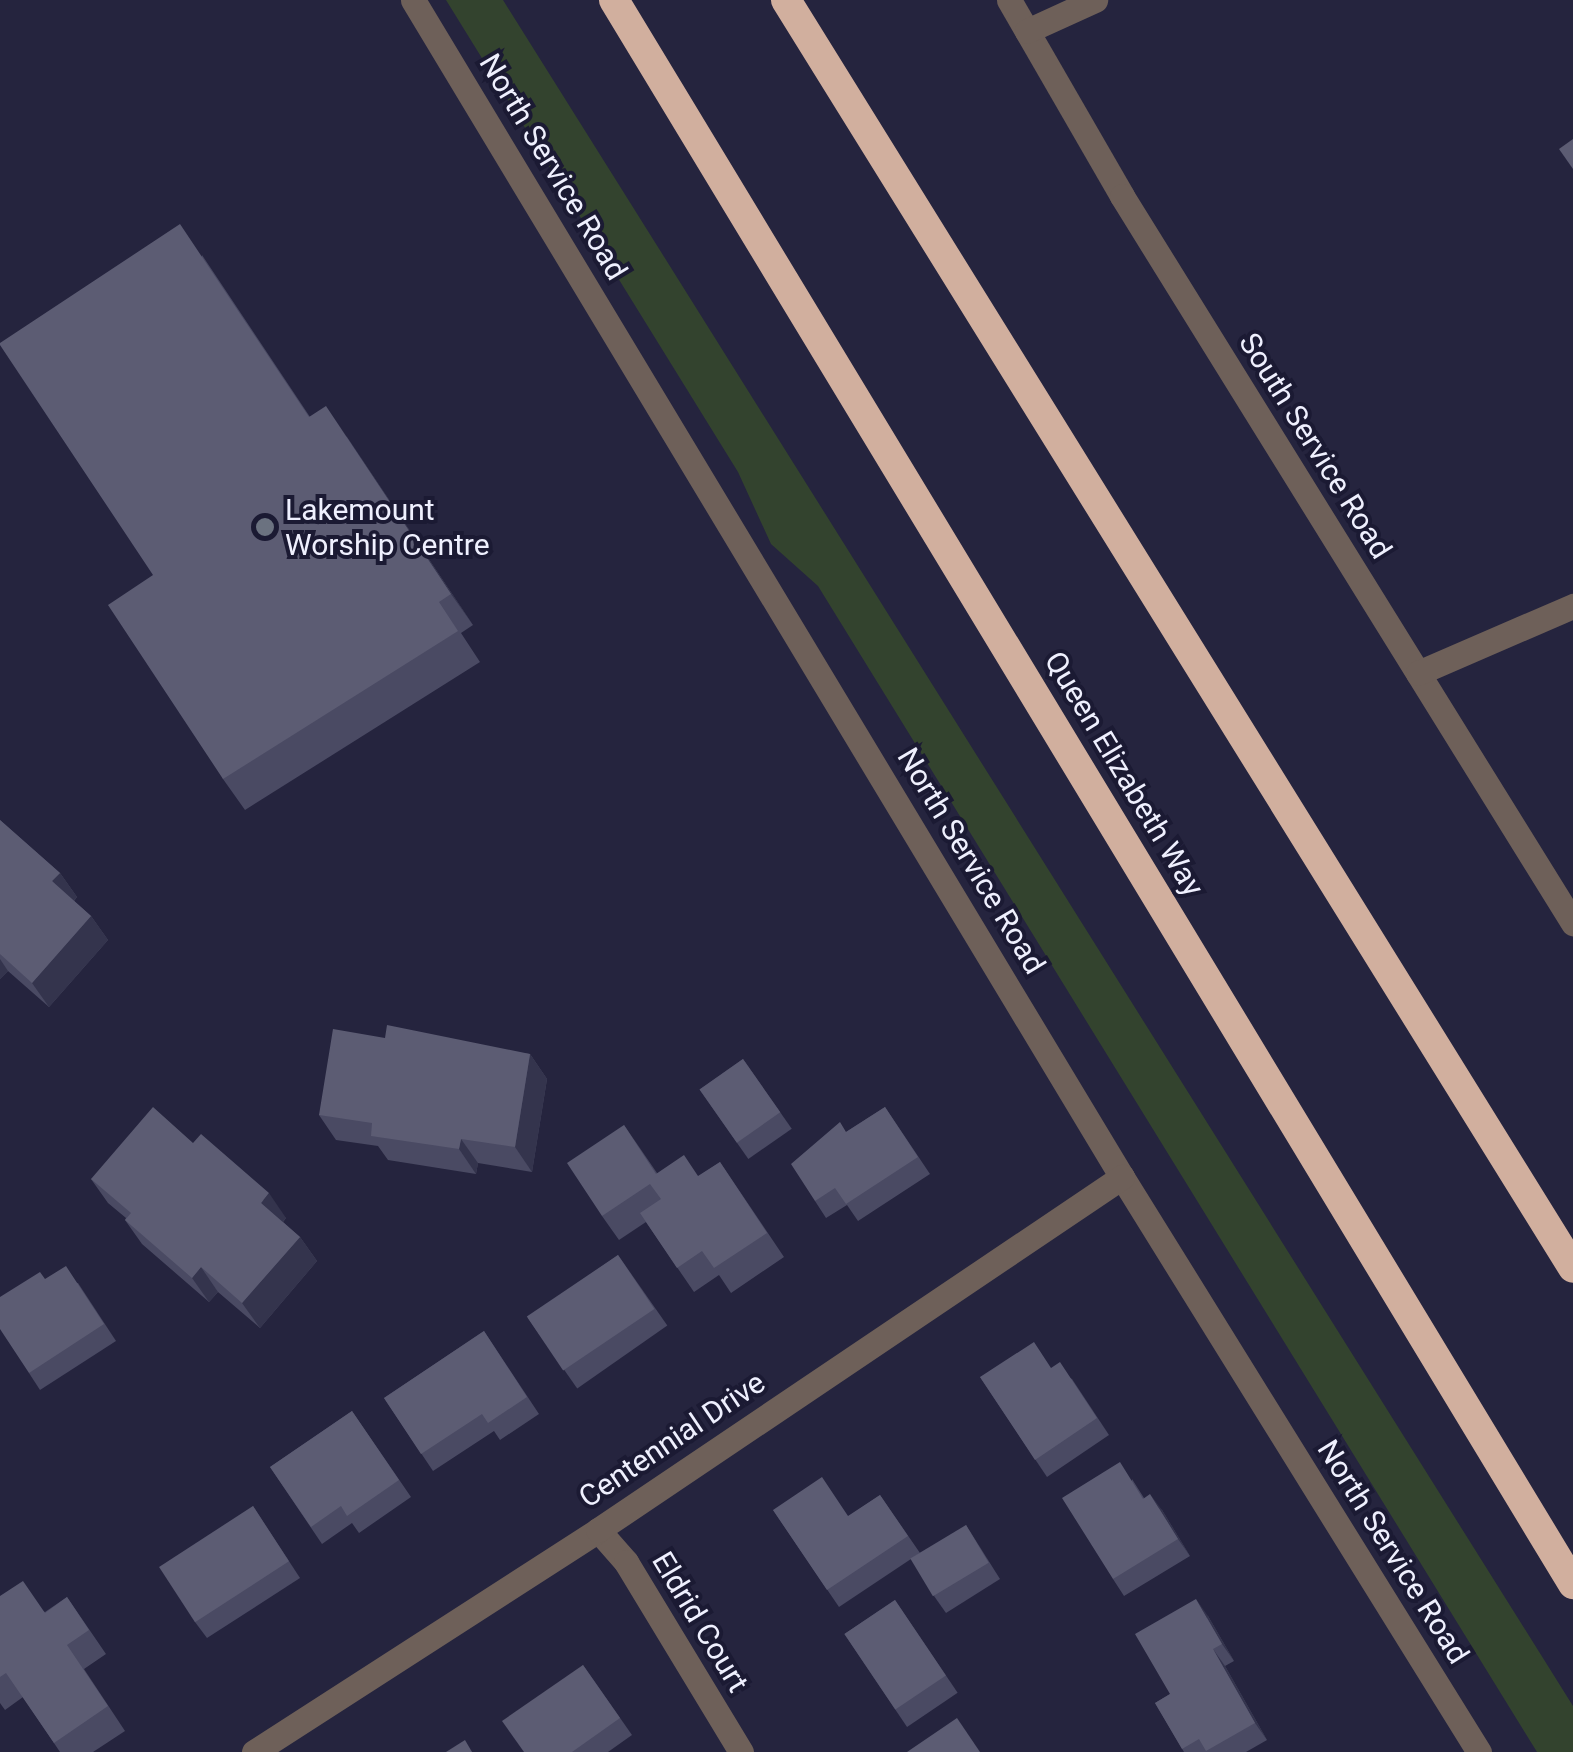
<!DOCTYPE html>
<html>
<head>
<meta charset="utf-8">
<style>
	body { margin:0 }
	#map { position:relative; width:1573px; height:1752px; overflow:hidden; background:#25243e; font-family:Roboto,sans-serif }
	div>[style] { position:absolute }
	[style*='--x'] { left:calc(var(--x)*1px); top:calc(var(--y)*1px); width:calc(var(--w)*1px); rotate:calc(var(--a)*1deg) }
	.green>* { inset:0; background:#33432e }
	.minor>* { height:25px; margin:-12.5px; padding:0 12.5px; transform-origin:12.5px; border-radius:12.5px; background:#6e6059 }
	.highway>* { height:30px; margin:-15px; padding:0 15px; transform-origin:15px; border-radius:15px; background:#d1af9e }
	.wall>* { inset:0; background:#4a4a63; transform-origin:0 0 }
	.shaded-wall>* { inset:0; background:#34344d }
	.building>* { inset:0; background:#5c5c73; transform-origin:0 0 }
	.dots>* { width:28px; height:28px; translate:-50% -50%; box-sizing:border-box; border:5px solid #1b1a33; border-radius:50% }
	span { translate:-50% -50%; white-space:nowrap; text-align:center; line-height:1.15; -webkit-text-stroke:8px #1b1a33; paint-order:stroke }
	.street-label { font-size:30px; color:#eff0fe }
	.poi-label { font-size:30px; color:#eff0fe }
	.left { translate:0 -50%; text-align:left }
</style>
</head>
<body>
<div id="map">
	<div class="green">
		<i style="clip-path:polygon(446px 0,503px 0,1573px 1706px,1573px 1752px,1537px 1752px,818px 586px,771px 544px,738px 472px)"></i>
	</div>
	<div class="minor">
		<i style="--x:413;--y:0;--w:1374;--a:58.94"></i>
		<i style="--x:1122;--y:1177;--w:677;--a:58.17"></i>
		<i style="--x:1009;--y:0;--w:226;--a:60"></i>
		<i style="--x:1122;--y:196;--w:856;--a:58.19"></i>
		<i style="--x:1027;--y:31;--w:75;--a:-24.5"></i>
		<i style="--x:1418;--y:673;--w:169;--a:-23.4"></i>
		<i style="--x:598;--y:1530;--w:43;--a:48.8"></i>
		<i style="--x:626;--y:1562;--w:222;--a:58.8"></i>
		<i style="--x:254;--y:1752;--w:409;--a:-32.8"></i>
		<i style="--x:598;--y:1530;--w:632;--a:-33.97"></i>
	</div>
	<div class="highway">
		<i style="--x:614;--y:0;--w:1852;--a:58.81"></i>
		<i style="--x:786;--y:0;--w:1492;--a:58.17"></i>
	</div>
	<div class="wall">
		<i style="clip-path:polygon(202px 255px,310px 417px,347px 437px,473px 625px,461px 633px,480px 662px,245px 810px,223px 779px,153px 575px)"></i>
		<i style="clip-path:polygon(0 820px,60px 873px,77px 897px,74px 901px,91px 916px,108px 940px,49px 1007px,8px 971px,0 979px)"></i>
		<i style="clip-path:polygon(385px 1038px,530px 1054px,547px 1079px,532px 1172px,478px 1163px,476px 1174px,388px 1160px,378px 1146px,336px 1140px,319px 1115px)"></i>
		<i style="left:743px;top:1059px;width:85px;height:53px;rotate:55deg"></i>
		<i style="clip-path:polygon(885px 1107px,930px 1174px,858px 1221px,847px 1205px,826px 1218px,815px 1201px,846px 1132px)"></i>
		<i style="clip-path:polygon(624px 1125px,657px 1173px,699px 1176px,720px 1162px,784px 1257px,731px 1293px,719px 1275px,694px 1292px,646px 1222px,619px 1240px,602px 1216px)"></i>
		<i style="clip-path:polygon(193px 1143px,286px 1218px,283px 1222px,300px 1237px,317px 1261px,260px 1328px,218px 1292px,209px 1302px,142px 1244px,125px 1220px,126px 1218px,108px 1203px,91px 1179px)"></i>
		<i style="left:618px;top:1255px;width:86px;height:110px;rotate:55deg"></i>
		<i style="clip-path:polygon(45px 1279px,78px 1283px,116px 1341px,40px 1390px,29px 1373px)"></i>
		<i style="clip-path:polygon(484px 1331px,539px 1414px,500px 1440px,494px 1431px,433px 1471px,384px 1398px)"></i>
		<i style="clip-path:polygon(1052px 1368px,1072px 1379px,1109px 1435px,1047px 1477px,980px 1377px)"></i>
		<i style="clip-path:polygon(352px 1411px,411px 1497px,359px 1533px,352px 1523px,322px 1544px,270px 1467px)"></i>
		<i style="clip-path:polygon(1132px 1479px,1144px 1498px,1162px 1510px,1190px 1556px,1124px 1596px,1113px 1579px)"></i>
		<i style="clip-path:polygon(880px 1495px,920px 1553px,839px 1607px,773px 1510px,849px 1516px)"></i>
		<i style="clip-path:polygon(253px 1506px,300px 1578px,207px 1638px,195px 1622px)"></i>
		<i style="clip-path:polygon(966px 1525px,1000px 1579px,946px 1613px,934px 1596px)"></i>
		<i style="clip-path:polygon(0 1596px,45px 1612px,67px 1597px,106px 1654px,84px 1669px,125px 1731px,93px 1752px,60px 1752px,23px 1697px,5px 1710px,0 1703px)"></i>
		<i style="left:895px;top:1600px;width:112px;height:61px;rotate:56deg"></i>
		<i style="clip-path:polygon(1208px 1616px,1234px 1661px,1225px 1666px,1267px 1740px,1246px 1752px,1184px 1752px,1155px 1703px,1170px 1694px)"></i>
		<i style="clip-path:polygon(583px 1665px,632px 1735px,608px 1752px,524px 1752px)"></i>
	</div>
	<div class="shaded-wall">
		<i style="clip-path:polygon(326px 406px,347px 437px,473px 625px,451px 594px)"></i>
		<i style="clip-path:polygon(60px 873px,77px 897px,69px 906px,52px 881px)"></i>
		<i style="clip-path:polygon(91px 916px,108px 940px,49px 1007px,32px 983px)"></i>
		<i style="clip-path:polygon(0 959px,8px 971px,0 979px)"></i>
		<i style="clip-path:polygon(530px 1054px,547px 1079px,532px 1172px,515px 1147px)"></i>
		<i style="clip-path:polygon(461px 1139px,478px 1163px,476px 1174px,459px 1149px)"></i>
		<i style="clip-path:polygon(269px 1193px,286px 1218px,278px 1227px,261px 1203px)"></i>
		<i style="clip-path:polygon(300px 1237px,317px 1261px,260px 1328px,242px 1303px)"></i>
		<i style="clip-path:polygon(201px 1267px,218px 1292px,209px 1302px,192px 1278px)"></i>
		<i style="clip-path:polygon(1150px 1494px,1162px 1510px,1190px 1556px,1178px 1539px)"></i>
		<i style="clip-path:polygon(1196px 1599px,1208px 1616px,1234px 1661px,1222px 1644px)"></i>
		<i style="clip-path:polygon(1213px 1649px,1225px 1666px,1267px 1740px,1255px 1723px)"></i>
	</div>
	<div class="building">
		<i style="clip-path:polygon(1573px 139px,1573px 169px,1559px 149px)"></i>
		<i style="clip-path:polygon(180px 224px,309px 417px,326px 406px,451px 594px,439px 602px,458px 631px,223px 779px,108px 605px,153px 575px,0 345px,0 343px)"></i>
		<i style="clip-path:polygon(0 820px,60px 873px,52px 881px,91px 916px,32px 983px,0 954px)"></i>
		<i style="clip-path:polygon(387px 1025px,530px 1054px,515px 1147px,461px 1139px,459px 1149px,371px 1136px,372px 1123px,319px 1115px,333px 1029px,385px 1038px)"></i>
		<i style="left:743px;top:1059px;width:65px;height:53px;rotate:55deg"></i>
		<i style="clip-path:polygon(153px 1107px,193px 1143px,201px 1134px,269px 1193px,261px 1203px,300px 1237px,242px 1303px,201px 1267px,192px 1278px,125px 1220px,131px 1213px,91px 1179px)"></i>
		<i style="clip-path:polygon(885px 1107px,918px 1157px,846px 1204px,835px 1188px,815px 1201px,791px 1164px,840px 1122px,846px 1132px)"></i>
		<i style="clip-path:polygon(624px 1125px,656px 1174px,684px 1155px,698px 1176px,720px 1162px,767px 1233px,714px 1268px,702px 1251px,677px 1268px,640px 1213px,661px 1199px,650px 1184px,602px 1216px,567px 1163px)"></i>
		<i style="left:618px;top:1255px;width:65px;height:110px;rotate:56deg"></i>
		<i style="clip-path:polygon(66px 1266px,104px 1324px,29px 1373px,0 1329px,0 1297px,40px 1272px,45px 1279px)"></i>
		<i style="clip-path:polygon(484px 1331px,527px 1397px,488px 1423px,482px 1414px,421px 1454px,384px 1398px)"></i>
		<i style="clip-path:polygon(1034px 1342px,1051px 1368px,1060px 1362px,1097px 1418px,1035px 1460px,980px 1377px)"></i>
		<i style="clip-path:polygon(352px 1411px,399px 1480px,347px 1516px,341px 1506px,311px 1527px,270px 1467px)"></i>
		<i style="clip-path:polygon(1120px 1462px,1143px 1499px,1150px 1494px,1178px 1539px,1113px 1579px,1062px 1498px)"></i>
		<i style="clip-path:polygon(822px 1477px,848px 1516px,880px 1495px,908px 1536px,827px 1590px,773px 1510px)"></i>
		<i style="left:253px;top:1506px;width:66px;height:112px;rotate:57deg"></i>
		<i style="left:966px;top:1525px;width:44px;height:65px;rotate:59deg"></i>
		<i style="clip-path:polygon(23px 1581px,45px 1613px,67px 1597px,89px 1630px,67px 1645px,108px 1706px,54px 1743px,6px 1673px,0 1677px,0 1596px)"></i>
		<i style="clip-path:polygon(1196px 1599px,1222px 1644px,1213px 1649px,1255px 1723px,1206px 1751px,1199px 1739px,1182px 1749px,1155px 1703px,1170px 1694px,1135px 1634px)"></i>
		<i style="left:895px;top:1600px;width:91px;height:61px;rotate:56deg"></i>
		<i style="clip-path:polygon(583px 1665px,620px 1718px,572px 1752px,524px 1752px,502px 1721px)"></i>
		<i style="clip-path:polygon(957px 1718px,980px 1752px,907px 1752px)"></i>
		<i style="clip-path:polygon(465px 1740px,472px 1752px,446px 1752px)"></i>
	</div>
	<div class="dots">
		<i style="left:265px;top:527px;background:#6b7280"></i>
	</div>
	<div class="street-label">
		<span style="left:553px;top:167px;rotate:59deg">North Service Road</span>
		<span style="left:1315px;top:446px;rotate:58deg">South Service Road</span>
		<span style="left:1124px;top:774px;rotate:59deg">Queen Elizabeth Way</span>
		<span style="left:971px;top:861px;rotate:59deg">North Service Road</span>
		<span style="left:672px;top:1440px;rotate:-34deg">Centennial Drive</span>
		<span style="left:1393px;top:1552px;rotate:58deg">North Service Road</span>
		<span style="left:700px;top:1622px;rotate:59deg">Eldrid Court</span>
	</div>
	<div class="poi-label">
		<span class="left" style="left:285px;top:527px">Lakemount<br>Worship Centre</span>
	</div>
</div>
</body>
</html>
